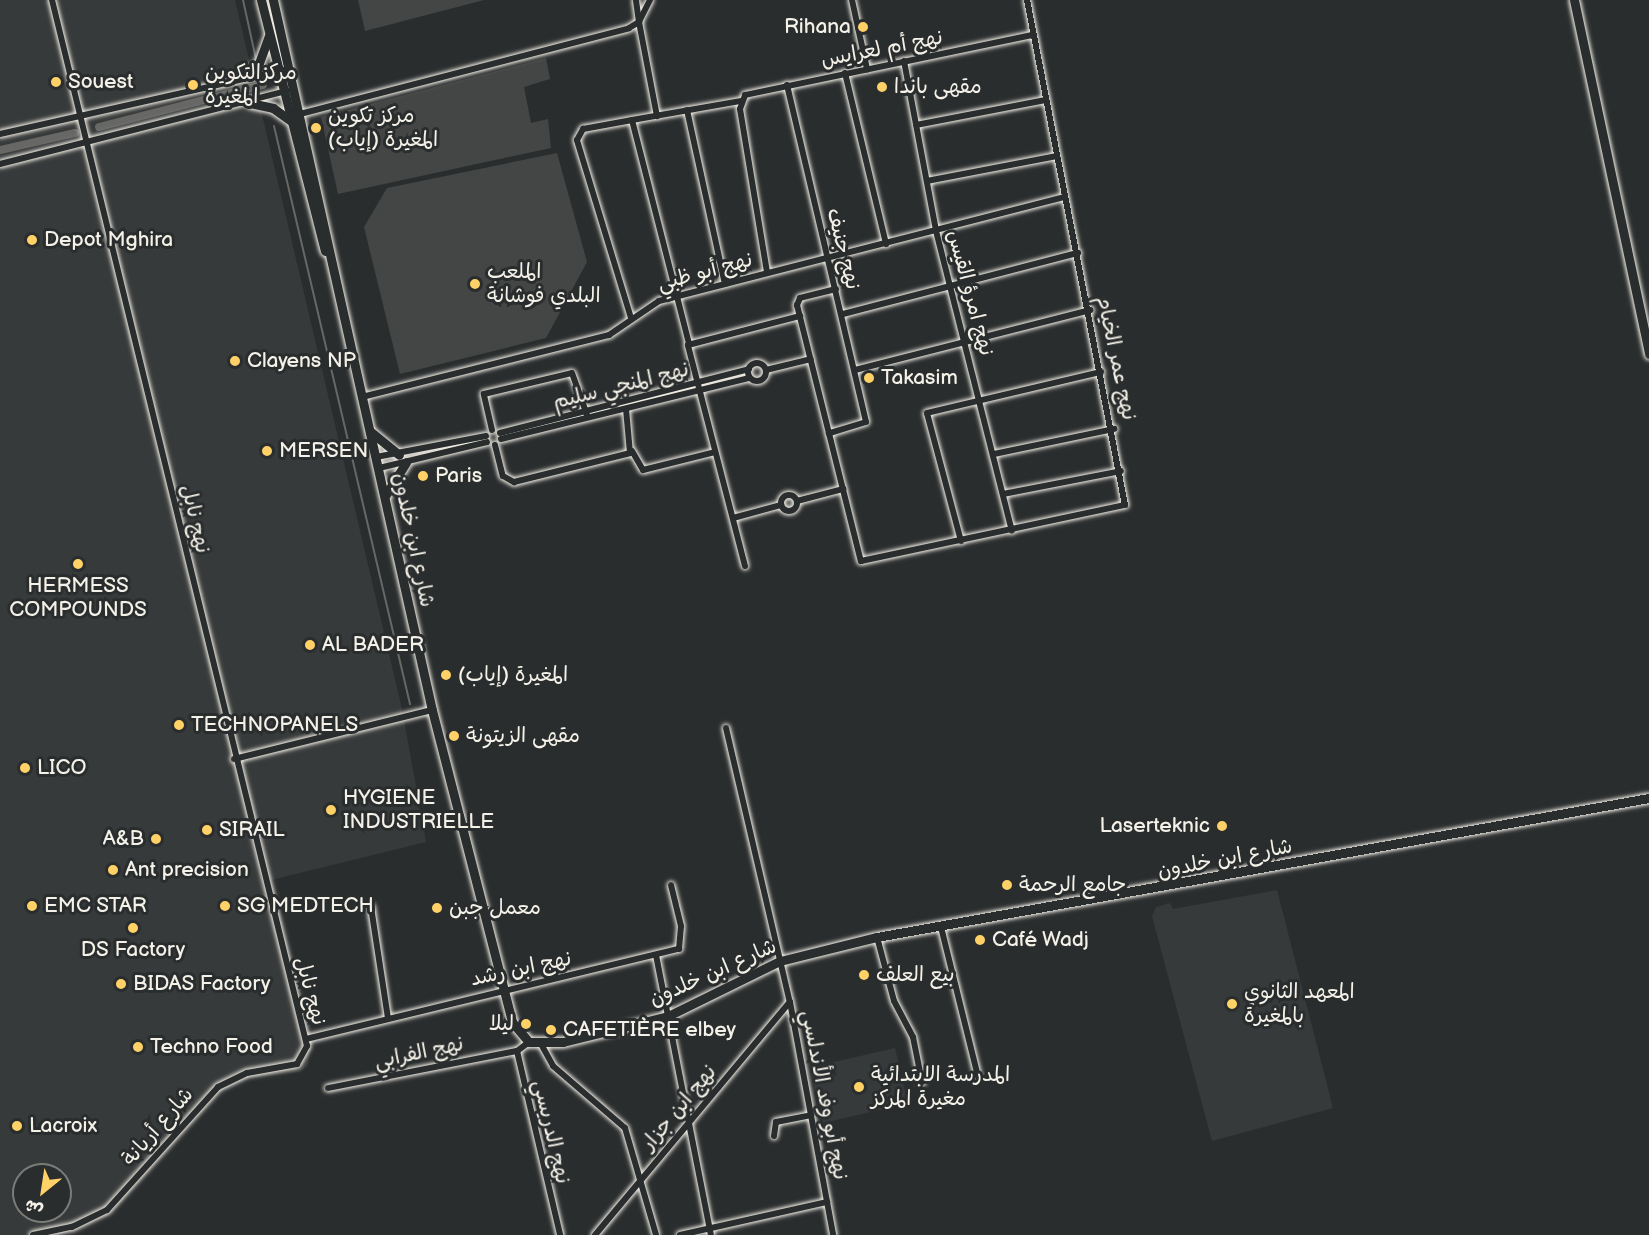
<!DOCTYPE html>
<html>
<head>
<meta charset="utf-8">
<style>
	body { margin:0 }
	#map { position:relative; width:1649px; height:1235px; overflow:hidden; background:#2a2d2e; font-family:"Balsamiq Sans","Playpen Sans Arabic",sans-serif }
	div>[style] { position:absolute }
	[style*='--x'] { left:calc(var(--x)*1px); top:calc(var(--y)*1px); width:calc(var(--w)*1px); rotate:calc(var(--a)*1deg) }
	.built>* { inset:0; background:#373a3a; transform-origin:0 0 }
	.green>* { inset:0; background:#444645 }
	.stream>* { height:2px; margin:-1px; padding:0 1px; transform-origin:1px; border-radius:1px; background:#676866 }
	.canal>* { height:8px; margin:-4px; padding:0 4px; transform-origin:4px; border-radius:4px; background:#676866 }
	.roads { filter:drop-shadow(0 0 2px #f4f1e8) drop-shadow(0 0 2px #f4f1e8) }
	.street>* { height:6px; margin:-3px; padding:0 3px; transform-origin:3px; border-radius:3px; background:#2a2d2e }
	.street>.ring { margin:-3px; padding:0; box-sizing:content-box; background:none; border:6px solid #2a2d2e; border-radius:50% }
	.secondary>* { height:9px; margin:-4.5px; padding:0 4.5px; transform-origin:4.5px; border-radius:4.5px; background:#2a2d2e }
	.dots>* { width:16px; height:16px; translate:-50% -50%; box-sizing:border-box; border:3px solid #2a2d2e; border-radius:50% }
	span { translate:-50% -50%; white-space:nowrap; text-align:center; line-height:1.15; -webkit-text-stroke:6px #2a2d2e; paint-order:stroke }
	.poi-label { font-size:21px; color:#f4f1e8 }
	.right { translate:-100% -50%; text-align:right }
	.left { translate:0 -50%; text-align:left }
	.street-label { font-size:21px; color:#f4f1e8 }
	.north { position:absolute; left:12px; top:1163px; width:60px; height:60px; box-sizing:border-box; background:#2a2d2e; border:2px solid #7b7b78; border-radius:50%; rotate:210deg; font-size:16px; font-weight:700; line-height:24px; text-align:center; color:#f4f1e8 }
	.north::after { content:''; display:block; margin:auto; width:21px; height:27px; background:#ffd166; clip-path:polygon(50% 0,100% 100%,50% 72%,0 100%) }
</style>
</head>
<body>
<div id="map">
	<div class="built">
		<i style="clip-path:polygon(evenodd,0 0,235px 0,402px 709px,426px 842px,263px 882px,311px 1039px,308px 1066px,300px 1072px,249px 1078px,218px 1092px,110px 1215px,58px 1235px,0 1235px,0 0,24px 1175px,60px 1175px,60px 1211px,24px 1211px,24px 1175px)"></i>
		<i style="clip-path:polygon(1277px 890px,1333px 1108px,1212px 1141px,1152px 916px,1156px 907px,1170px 903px,1173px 909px)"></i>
		<i style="left:895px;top:1048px;width:57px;height:87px;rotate:77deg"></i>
	</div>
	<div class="green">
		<i style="clip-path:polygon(358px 0,484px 0,365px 31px)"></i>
		<i style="clip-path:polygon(546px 58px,550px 79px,524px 87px,531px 123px,548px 119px,551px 148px,338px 194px,321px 117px)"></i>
		<i style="clip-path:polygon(557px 153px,587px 262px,546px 338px,400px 374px,364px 227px,387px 188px)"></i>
	</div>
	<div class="stream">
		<i style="--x:243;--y:0;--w:60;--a:77.6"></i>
		<i style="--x:274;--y:126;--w:594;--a:76.76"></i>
	</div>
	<div class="canal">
		<i style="--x:99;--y:127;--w:169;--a:-14.4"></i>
		<i style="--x:0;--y:150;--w:77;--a:-12.8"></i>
	</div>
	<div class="roads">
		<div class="street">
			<i style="--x:650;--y:0;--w:25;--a:117"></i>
			<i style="--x:639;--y:22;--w:96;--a:79.2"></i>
			<i style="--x:852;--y:0;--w:71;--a:77.7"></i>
			<i style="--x:904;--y:61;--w:173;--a:79.3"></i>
			<i style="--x:936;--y:231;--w:309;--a:75.8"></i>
			<i style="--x:845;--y:73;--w:176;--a:76.5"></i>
			<i style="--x:787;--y:85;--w:346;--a:76.8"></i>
			<i style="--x:866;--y:422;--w:39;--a:163"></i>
			<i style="--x:687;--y:110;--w:178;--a:77.7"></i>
			<i style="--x:300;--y:114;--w:340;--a:-14.6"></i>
			<i style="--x:629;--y:28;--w:12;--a:-31"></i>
			<i style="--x:639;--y:22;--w:22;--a:-98"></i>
			<i style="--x:632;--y:120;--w:111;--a:-9.9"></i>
			<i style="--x:916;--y:125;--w:132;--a:-10.9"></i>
			<i style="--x:0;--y:134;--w:296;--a:-12.7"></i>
			<i style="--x:0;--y:164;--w:296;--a:-14.3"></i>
			<i style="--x:927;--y:181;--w:132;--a:-10.9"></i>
			<i style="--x:767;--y:272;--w:165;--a:-99.4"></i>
			<i style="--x:740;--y:109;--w:15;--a:-70"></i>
			<i style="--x:745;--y:95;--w:294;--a:-11.8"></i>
			<i style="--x:836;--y:289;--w:37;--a:166"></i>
			<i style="--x:800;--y:298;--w:8;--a:113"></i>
			<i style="--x:797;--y:305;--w:264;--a:76"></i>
			<i style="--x:861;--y:561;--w:270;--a:-12"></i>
			<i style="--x:1125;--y:505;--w:514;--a:-100.98"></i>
			<i style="--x:843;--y:314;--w:243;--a:-14.6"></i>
			<i style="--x:631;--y:318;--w:186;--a:-106.9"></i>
			<i style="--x:577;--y:140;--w:13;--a:-61"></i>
			<i style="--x:583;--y:129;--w:50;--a:-10.4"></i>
			<i style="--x:632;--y:120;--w:230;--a:75.7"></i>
			<i class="ring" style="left:748px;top:363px;width:12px;height:12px"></i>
			<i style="--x:766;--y:370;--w:46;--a:-13.7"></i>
			<i style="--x:855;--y:370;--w:243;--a:-14.3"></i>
			<i style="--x:362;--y:397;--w:255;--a:-14.1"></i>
			<i style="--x:609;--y:335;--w:60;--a:-34.2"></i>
			<i style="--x:659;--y:301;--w:419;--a:-14.4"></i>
			<i style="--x:492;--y:430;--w:37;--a:-103"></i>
			<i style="--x:484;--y:394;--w:90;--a:-13.4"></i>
			<i style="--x:572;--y:373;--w:45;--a:70.3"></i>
			<i style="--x:500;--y:433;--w:257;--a:-14.4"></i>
			<i style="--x:501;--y:439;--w:256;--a:-13.8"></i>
			<i style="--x:495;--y:445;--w:32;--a:76"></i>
			<i style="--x:503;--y:476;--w:13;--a:29"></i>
			<i style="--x:514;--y:482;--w:120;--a:-14"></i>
			<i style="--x:630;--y:453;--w:44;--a:-95.2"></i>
			<i style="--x:632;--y:451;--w:22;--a:60"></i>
			<i style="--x:643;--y:470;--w:74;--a:-14"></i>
			<i style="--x:994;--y:454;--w:123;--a:-11.8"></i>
			<i style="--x:376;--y:457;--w:112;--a:-10.8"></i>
			<i style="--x:379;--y:468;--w:111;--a:-13.5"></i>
			<i style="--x:1003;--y:494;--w:120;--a:-11"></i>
			<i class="ring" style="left:781px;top:495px;width:10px;height:10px"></i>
			<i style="--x:797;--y:501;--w:48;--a:-14.6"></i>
			<i style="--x:733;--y:518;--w:50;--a:-15.2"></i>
			<i style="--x:961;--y:541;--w:132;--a:-104.9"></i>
			<i style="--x:927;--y:413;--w:179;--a:-13.3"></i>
			<i style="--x:745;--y:566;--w:228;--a:-104.5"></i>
			<i style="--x:688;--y:345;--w:116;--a:-14.5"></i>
			<i style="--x:726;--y:728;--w:281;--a:76.9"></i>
			<i style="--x:790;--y:1002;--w:237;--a:79.5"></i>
			<i style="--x:234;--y:759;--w:204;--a:-13.9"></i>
			<i style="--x:371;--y:907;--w:112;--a:81.3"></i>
			<i style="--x:941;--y:927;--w:154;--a:76.1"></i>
			<i style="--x:877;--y:937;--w:66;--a:75.1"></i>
			<i style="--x:894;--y:1001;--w:41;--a:62.2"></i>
			<i style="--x:913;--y:1037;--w:46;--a:78.7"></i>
			<i style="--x:656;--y:955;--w:285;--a:78.9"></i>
			<i style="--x:306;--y:1039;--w:384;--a:-13.6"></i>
			<i style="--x:679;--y:949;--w:23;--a:-85"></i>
			<i style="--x:681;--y:926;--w:42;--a:-103.7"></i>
			<i style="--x:529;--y:1042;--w:15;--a:143"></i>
			<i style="--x:517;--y:1051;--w:189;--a:76.8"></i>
			<i style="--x:541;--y:1044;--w:25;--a:61"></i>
			<i style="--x:553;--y:1066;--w:95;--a:40.7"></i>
			<i style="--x:625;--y:1128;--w:111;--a:73.8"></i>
			<i style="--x:328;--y:1088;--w:193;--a:-11.1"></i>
			<i style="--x:774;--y:1136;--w:14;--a:-82"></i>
			<i style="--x:776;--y:1122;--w:36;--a:-11"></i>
			<i style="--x:33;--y:1235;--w:40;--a:-12"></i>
			<i style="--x:72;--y:1227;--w:39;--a:-26"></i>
			<i style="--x:107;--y:1210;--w:166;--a:-47.9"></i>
			<i style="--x:218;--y:1087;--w:32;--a:-26"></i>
			<i style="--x:247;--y:1073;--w:51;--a:-10.2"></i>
			<i style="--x:297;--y:1064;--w:21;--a:-61"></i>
			<i style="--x:307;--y:1046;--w:1077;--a:-103.7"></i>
			<i style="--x:595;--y:1235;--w:304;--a:-50.1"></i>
			<i style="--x:680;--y:1235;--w:151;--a:-12.7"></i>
		</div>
		<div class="secondary">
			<i style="--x:261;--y:0;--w:259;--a:75.7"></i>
			<i style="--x:273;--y:0;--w:728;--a:77.38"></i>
			<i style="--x:432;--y:710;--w:322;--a:75.6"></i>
			<i style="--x:512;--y:1022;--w:26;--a:50"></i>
			<i style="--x:529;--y:1042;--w:34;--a:0"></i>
			<i style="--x:563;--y:1042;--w:108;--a:-13.9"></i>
			<i style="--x:668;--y:1016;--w:125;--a:-26.2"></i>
			<i style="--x:780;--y:961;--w:100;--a:-13.9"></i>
			<i style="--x:877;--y:937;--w:784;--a:-10.21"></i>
			<i style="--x:1574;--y:0;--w:362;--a:78"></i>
			<i style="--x:242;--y:76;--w:21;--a:-37"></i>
			<i style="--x:259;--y:63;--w:29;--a:-70"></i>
			<i style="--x:250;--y:103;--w:24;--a:12"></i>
			<i style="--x:273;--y:108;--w:22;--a:36"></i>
			<i style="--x:371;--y:432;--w:36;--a:39"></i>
			<i style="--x:385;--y:496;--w:40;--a:-58"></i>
		</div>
	</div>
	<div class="dots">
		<i style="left:863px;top:27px;background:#ffd166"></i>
		<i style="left:56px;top:82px;background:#ffd166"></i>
		<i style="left:193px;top:85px;background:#ffd166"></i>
		<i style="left:882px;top:87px;background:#ffd166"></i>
		<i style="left:316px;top:128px;background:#ffd166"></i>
		<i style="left:32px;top:240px;background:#ffd166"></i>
		<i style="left:475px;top:284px;background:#ffd166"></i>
		<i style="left:235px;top:361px;background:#ffd166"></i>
		<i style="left:869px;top:378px;background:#ffd166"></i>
		<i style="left:267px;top:451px;background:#ffd166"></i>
		<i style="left:423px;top:476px;background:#ffd166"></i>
		<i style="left:78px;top:564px;background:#ffd166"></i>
		<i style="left:310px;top:645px;background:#ffd166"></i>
		<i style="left:446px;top:675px;background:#ffd166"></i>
		<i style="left:179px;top:725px;background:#ffd166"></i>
		<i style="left:454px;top:736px;background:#ffd166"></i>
		<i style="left:25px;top:768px;background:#ffd166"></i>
		<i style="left:331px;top:810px;background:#ffd166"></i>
		<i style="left:1222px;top:826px;background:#ffd166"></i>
		<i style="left:207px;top:830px;background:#ffd166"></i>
		<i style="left:156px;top:839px;background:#ffd166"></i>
		<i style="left:113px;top:870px;background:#ffd166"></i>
		<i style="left:1007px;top:885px;background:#ffd166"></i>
		<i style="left:32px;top:906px;background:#ffd166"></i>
		<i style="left:225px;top:906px;background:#ffd166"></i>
		<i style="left:437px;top:908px;background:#ffd166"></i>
		<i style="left:133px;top:928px;background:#ffd166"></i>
		<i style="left:980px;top:940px;background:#ffd166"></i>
		<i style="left:864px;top:975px;background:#ffd166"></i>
		<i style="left:121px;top:984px;background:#ffd166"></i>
		<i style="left:1232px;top:1004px;background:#ffd166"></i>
		<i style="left:526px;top:1024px;background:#ffd166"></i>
		<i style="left:551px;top:1030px;background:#ffd166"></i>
		<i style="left:138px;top:1047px;background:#ffd166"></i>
		<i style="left:859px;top:1087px;background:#ffd166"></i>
		<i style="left:17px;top:1126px;background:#ffd166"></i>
	</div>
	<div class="poi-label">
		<span class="right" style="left:851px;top:27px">Rihana</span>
		<span class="left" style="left:205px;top:85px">مركزالتكوين<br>المغيرة</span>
		<span class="left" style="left:68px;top:82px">Souest</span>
		<span class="left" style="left:894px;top:87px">مقهى باندا</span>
		<span class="left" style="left:328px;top:128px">مركز تكوين<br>المغيرة (إياب)</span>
		<span class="left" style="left:44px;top:240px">Depot Mghira</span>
		<span class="left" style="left:487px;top:284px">الملعب<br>البلدي فوشانة</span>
		<span class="left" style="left:247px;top:361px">Clayens NP</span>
		<span class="left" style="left:881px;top:378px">Takasim</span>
		<span class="left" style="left:279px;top:451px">MERSEN</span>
		<span class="left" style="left:435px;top:476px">Paris</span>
		<span style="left:78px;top:598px">HERMESS<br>COMPOUNDS</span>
		<span class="left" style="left:322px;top:645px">AL BADER</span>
		<span class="left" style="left:458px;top:675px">المغيرة (إياب)</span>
		<span class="left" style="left:191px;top:725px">TECHNOPANELS</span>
		<span class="left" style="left:466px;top:736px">مقهى الزيتونة</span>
		<span class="left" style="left:37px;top:768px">LICO</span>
		<span class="left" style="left:343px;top:810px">HYGIENE<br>INDUSTRIELLE</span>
		<span class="right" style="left:1210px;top:826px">Laserteknic</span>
		<span class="left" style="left:219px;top:830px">SIRAIL</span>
		<span class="right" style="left:144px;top:839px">A&amp;B</span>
		<span class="left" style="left:125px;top:870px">Ant precision</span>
		<span class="left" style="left:1019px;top:885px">جامع الرحمة</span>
		<span class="left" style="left:44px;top:906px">EMC STAR</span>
		<span class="left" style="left:237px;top:906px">SG MEDTECH</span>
		<span class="left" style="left:449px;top:908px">معمل جبن</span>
		<span class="left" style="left:992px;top:940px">Café Wadj</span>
		<span style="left:133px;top:950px">DS Factory</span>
		<span class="left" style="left:876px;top:975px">بيع العلف</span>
		<span class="left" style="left:133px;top:984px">BIDAS Factory</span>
		<span class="left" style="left:1244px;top:1004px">المعهد الثانوي<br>بالمغيرة</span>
		<span class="right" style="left:514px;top:1024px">ليلا</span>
		<span class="left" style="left:563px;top:1030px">CAFETIÈRE elbey</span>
		<span class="left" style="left:150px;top:1047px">Techno Food</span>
		<span class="left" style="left:871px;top:1087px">المدرسة الابتدائية<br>مغيرة المركز</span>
		<span class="left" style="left:29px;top:1126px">Lacroix</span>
	</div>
	<div class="street-label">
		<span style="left:882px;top:49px;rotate:-11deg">نهج أم لعرايس</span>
		<span style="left:843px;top:249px;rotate:76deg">نهج جنيف</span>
		<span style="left:705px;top:272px;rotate:-15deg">نهج أبو ظبي</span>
		<span style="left:970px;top:293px;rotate:75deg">نهج امرؤ القيس</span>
		<span style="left:1116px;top:358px;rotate:78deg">نهج عمر الخيام</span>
		<span style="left:621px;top:386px;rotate:-14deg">نهج المنجي سليم</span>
		<span style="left:195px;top:519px;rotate:77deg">نهج نابل</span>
		<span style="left:413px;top:540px;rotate:78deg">شارع ابن خلدون</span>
		<span style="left:1225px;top:859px;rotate:-11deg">شارع ابن خلدون</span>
		<span style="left:521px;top:969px;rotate:-12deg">نهج ابن رشد</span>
		<span style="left:713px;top:973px;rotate:-24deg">شارع ابن خلدون</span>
		<span style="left:310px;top:991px;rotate:75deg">نهج نابل</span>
		<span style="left:419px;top:1053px;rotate:-12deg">نهج الفرابي</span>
		<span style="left:824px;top:1095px;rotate:79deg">نهج أبو وفد الأندلسي</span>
		<span style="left:679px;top:1108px;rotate:-50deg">نهج ابن جزار</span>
		<span style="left:158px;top:1127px;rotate:-49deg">شارع أريانة</span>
		<span style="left:551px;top:1132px;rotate:77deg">نهج الدريسي</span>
	</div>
	<div class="north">ش</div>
</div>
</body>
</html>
